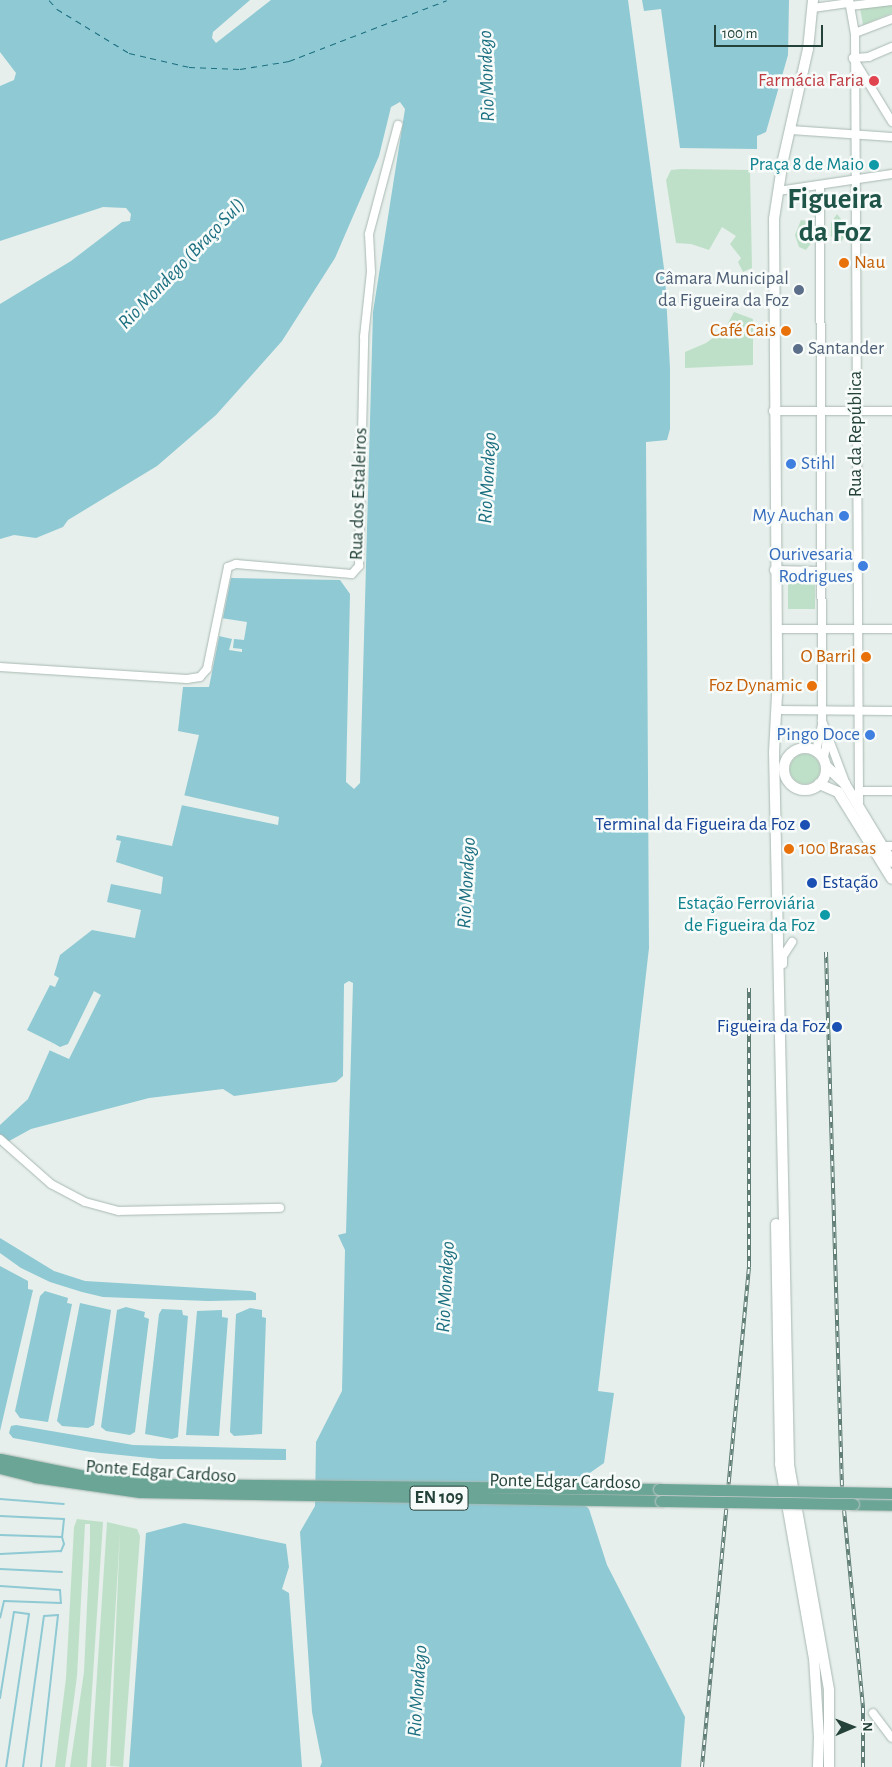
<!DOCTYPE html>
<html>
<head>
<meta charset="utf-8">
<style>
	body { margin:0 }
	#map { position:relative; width:892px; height:1767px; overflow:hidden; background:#e6efeb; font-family:"Alegreya Sans",sans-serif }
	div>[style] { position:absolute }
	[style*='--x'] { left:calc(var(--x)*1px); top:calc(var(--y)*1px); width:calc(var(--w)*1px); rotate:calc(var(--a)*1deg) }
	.green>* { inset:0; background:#bfe0c8; transform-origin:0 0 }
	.round { border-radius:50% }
	.water>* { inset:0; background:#8ec9d4 }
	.pier>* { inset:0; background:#e6efeb }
	.stream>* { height:2px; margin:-1px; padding:0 1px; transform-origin:1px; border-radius:1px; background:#8ec9d4 }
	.ferry>* { height:1px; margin-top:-0.5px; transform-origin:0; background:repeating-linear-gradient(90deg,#1c6f80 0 6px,transparent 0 11px) }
	.roads { filter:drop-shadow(0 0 1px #a8b8b2) drop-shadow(0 0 1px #a8b8b2) }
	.street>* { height:8px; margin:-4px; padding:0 4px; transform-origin:4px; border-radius:4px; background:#fff }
	.secondary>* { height:10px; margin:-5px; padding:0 5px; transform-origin:5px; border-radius:5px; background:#fff }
	.secondary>.ring { margin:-5px; padding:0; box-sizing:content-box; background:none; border:10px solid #fff; border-radius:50% }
	.primary>* { height:11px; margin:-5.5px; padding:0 5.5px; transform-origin:5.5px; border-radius:5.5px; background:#6aa596 }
	.rail>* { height:4px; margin-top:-2px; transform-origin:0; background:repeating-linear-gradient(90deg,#f7fbf9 0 5.5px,#5f7d75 0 11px); box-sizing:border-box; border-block:1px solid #5f7d75 }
	.bridges { filter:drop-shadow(0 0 1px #c2cac8) drop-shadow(0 0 1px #c2cac8) }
	.primary-bridge>* { height:11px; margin:-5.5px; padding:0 5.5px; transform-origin:5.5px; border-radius:5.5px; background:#6aa596 }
	.dots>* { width:14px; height:14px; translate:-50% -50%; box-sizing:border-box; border:2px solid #f7fbf9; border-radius:50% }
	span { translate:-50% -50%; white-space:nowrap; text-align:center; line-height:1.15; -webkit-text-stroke:5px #f7fbf9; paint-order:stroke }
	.shield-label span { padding:1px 4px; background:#f7fbf9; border:1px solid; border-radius:4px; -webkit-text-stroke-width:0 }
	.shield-label { font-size:18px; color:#24423a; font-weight:700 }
	.health-label { font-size:19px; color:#be3a42 }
	.right { translate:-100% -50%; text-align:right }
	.culture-label { font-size:19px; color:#0d838f }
	.food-label { font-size:19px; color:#c56008 }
	.left { translate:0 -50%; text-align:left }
	.service-label { font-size:19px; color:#4e5e75 }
	.street-label { font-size:19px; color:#24423a }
	.shop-label { font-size:19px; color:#366cbe }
	.transit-label { font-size:19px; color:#164399 }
	.water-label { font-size:20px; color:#1c6f80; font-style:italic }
	.town-label { font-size:29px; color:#1f5548; font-weight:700 }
	.north { position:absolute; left:827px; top:1702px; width:50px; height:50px; -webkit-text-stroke:4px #f7fbf9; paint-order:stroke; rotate:89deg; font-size:14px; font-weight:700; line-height:20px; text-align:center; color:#24423a }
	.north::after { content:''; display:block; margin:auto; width:18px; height:22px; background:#24423a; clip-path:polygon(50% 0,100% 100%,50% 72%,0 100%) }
	.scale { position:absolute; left:714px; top:25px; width:109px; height:22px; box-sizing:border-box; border:2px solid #24423a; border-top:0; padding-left:6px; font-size:15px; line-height:18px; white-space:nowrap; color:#24423a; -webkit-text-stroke:4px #f7fbf9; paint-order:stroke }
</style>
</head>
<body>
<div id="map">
	<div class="green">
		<i style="clip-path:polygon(892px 4px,892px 13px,863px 25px,860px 8px)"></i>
		<i style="clip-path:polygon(681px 169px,750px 170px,752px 268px,743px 272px,738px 262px,741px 258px,730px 244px,736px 236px,722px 227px,709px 250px,691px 244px,676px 243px,666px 180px,671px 170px)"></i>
		<i style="clip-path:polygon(837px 214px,845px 224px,844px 238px,839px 244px,831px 236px,831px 223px)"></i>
		<i style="clip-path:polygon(801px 220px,807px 221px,812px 227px,812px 242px,806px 250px,799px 247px,795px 235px)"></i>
		<i style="clip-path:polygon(734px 312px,753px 319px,753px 365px,685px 368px,685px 352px,706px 343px,725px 329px)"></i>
		<i style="left:788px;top:577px;width:27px;height:32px"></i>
		<i class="round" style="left:790px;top:754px;width:30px;height:30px"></i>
		<i style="clip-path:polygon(77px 1519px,103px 1522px,87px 1767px,70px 1767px,84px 1672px,90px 1541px,90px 1524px,85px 1524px,77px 1676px,65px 1767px,55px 1767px,66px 1678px,74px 1527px)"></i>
		<i style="clip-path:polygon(107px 1522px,137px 1529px,140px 1536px,123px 1767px,110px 1766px,120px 1532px,106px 1767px,91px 1767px)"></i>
	</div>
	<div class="water">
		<i style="clip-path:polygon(0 0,250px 0,213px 32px,212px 38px,216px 43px,271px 0,628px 0,665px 276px,670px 368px,670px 429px,667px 440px,646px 442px,649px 948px,598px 1391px,614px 1393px,604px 1463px,574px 1484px,576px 1497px,589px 1509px,607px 1565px,685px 1717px,681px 1767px,320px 1767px,322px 1762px,312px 1712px,300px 1532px,315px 1506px,316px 1442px,342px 1391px,345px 1250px,338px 1235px,346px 1233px,353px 983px,349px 981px,344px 984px,343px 1076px,336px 1082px,234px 1096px,223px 1089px,149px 1098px,31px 1129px,0 1146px,0 1125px,28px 1099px,53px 1043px,27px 1030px,50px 985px,55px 987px,59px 978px,54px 975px,60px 955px,92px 930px,135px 938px,141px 910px,107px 902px,111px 884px,161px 894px,163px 877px,116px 862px,121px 841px,116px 840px,117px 835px,172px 846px,199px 735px,178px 731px,183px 687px,209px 687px,231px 578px,340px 580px,350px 594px,346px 782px,354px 789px,360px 783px,373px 312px,405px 109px,400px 102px,391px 107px,379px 156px,335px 258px,282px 341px,216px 415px,157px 466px,68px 520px,63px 527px,36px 538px,14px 535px,0 539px,0 304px,71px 261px,122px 222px,130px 221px,131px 214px,126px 208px,103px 207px,0 241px,0 86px,14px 80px,16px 73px,0 52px)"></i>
		<i style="clip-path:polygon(642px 0,789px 0,788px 55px,766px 132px,757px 136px,757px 149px,680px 148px,661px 9px,644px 11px)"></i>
		<i style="clip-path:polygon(0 1238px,54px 1271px,85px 1281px,251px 1291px,256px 1293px,256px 1300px,208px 1301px,103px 1297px,82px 1292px,50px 1282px,21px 1268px,0 1253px)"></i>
		<i style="clip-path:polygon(0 1266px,28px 1281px,28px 1289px,33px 1290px,0 1431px)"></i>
		<i style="clip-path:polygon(45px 1291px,68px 1298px,67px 1303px,72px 1304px,48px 1422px,20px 1418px,15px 1411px,40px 1296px)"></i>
		<i style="clip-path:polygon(80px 1303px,111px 1310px,94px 1425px,88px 1428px,62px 1426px,57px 1421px)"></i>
		<i style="clip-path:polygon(126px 1307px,145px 1312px,144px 1317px,149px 1319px,135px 1432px,130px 1435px,106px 1431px,101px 1427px,117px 1310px)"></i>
		<i style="clip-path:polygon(250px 1308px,262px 1310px,262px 1317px,266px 1318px,262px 1434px,234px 1436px,230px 1432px,236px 1314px)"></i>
		<i style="clip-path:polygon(162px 1309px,182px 1310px,183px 1315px,188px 1316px,178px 1437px,172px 1439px,145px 1434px,159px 1314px)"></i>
		<i style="clip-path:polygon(222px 1310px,222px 1317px,228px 1318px,219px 1436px,186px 1435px,197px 1311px)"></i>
		<i style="clip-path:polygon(16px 1425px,133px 1445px,286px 1449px,286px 1460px,160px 1459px,91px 1452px,13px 1438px,9px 1433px,11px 1426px)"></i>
		<i style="clip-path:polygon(184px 1523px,286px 1544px,289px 1567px,282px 1589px,289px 1593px,302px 1767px,129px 1767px,146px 1533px)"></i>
	</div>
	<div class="pier">
		<i style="clip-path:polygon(221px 618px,247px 622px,244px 640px,234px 639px,233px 648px,242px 649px,242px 652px,229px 650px,232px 639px,219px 636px)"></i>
		<i style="clip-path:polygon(183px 795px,279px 817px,278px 825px,181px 805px)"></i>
		<i style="clip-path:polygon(94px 991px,101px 995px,69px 1059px,49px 1050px,53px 1043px,60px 1047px,68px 1044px)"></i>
	</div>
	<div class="stream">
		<i style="--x:0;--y:1499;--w:64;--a:4.5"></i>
		<i style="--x:0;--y:1516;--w:64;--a:2.7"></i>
		<i style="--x:64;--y:1519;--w:18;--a:96"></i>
		<i style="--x:0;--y:1535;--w:62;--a:1.8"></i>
		<i style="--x:62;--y:1537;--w:7;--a:74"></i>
		<i style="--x:64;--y:1544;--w:8;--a:113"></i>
		<i style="--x:61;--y:1551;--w:61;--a:177.2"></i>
		<i style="--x:0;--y:1569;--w:62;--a:2.8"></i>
		<i style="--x:0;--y:1586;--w:60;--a:3.8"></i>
		<i style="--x:60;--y:1590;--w:13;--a:86"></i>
		<i style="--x:61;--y:1603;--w:57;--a:-178"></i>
		<i style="--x:4;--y:1601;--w:17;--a:103"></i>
		<i style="--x:0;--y:1698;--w:87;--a:-80.8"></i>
		<i style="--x:14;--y:1612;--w:15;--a:8"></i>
		<i style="--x:29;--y:1614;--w:155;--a:98.5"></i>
		<i style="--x:23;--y:1767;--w:152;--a:-82.1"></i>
		<i style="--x:44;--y:1616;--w:14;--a:-4"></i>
		<i style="--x:58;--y:1615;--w:153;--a:96.4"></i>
	</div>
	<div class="ferry">
		<i style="--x:49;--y:0;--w:12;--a:48"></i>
		<i style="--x:57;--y:9;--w:84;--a:31.4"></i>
		<i style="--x:129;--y:53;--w:62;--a:13.1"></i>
		<i style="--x:189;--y:67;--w:51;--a:2.2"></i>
		<i style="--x:240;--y:69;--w:50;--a:-9.3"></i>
		<i style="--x:289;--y:61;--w:169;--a:-21.1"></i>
	</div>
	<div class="roads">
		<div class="street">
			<i style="--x:849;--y:0;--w:34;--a:80"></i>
			<i style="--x:855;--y:33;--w:775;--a:89.7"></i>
			<i style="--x:850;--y:6;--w:42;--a:-6.8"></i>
			<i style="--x:813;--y:8;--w:37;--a:-8"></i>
			<i style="--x:855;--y:33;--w:40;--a:-21"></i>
			<i style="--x:892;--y:47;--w:25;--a:157"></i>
			<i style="--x:869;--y:57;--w:16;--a:176"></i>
			<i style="--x:853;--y:58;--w:75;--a:58.6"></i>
			<i style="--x:791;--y:130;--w:101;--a:4"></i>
			<i style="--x:820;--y:185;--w:536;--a:89.79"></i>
			<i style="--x:822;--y:721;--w:65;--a:69.3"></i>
			<i style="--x:778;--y:191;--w:115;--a:-8.5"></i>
			<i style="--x:773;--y:411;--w:119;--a:0"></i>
			<i style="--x:774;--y:570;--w:47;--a:1.2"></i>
			<i style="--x:777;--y:629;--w:115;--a:0"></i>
			<i style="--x:0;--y:667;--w:187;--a:3.7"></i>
			<i style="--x:187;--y:679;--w:13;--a:-9"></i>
			<i style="--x:200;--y:677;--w:11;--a:-49"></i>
			<i style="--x:207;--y:669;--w:104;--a:-78.4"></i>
			<i style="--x:228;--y:567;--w:9;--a:-21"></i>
			<i style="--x:236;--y:564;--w:116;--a:4.9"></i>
			<i style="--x:352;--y:574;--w:11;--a:-49"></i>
			<i style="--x:359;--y:566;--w:229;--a:-88.7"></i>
			<i style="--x:364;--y:337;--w:65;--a:-83.9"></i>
			<i style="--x:371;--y:272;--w:38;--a:-93"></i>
			<i style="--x:369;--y:234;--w:113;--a:-75.1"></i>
			<i style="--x:777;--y:710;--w:115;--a:0.5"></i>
			<i style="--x:816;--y:751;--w:27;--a:-77"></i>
			<i style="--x:824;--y:758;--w:19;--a:-81"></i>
			<i style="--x:859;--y:791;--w:33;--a:0"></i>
			<i style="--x:882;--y:846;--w:10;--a:0"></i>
			<i style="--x:783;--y:964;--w:8;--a:-90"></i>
			<i style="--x:783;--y:956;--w:17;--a:-57"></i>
			<i style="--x:0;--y:1139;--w:68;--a:41.4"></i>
			<i style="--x:51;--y:1184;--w:38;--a:28"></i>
			<i style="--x:85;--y:1202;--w:35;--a:15"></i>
			<i style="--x:119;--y:1211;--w:161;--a:-1.1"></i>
			<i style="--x:873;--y:1713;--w:31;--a:53"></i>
		</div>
		<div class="secondary">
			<i style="--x:813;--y:0;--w:49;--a:95.8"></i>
			<i style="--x:808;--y:49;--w:114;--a:102.7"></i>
			<i style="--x:783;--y:160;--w:60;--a:98.7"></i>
			<i style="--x:774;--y:219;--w:476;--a:89.6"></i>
			<i style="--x:777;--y:695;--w:57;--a:93"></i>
			<i style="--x:774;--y:752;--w:713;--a:88.79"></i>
			<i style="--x:789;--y:1465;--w:229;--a:79.9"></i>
			<i style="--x:829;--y:1690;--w:77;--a:90"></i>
			<i class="ring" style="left:784px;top:748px;width:32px;height:32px"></i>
			<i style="--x:826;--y:766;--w:26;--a:43"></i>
			<i style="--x:845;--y:784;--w:91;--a:58.9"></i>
			<i style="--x:819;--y:784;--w:21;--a:23"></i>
			<i style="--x:838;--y:792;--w:102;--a:58.2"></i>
			<i style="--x:776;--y:1224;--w:240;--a:89"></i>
			<i style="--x:780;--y:1464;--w:197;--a:80.1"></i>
			<i style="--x:814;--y:1658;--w:79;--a:86.4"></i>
			<i style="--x:819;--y:1737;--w:30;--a:92"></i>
		</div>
		<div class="primary">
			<i style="--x:0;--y:1459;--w:87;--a:11.3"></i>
			<i style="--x:85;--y:1476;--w:67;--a:6.8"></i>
			<i style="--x:152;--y:1484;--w:507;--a:0.57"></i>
			<i style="--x:0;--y:1468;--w:36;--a:14"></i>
			<i style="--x:35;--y:1477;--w:106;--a:8.1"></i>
			<i style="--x:140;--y:1492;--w:521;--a:0.99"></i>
			<i style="--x:853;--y:1504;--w:39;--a:1"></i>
		</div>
	</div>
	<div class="rail">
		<i style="--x:826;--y:952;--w:537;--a:88.29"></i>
		<i style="--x:842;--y:1489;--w:220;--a:84.5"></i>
		<i style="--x:863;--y:1708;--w:59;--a:90"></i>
		<i style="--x:702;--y:1767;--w:502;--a:-84.63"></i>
		<i style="--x:749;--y:1267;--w:279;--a:-90"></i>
	</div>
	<div class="bridges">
		<div class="primary-bridge">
			<i style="--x:659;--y:1489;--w:233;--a:1"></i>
			<i style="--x:661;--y:1501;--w:192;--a:0.9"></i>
		</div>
	</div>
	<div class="dots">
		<i style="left:874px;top:81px;background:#e0444e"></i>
		<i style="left:874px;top:165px;background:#0f9aa8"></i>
		<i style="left:844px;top:263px;background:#e8710a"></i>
		<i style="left:799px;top:290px;background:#5c6f8a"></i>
		<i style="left:786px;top:331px;background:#e8710a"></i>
		<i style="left:798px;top:349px;background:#5c6f8a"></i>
		<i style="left:791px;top:464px;background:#3f7fe0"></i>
		<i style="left:844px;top:516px;background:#3f7fe0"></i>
		<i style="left:863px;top:566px;background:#3f7fe0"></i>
		<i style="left:866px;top:657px;background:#e8710a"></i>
		<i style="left:812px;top:686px;background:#e8710a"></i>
		<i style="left:870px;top:735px;background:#3f7fe0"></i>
		<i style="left:805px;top:825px;background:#1a4fb4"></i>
		<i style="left:789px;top:849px;background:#e8710a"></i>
		<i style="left:812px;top:883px;background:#1a4fb4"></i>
		<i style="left:825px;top:915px;background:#0f9aa8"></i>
		<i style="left:837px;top:1027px;background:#1a4fb4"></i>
	</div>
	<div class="shield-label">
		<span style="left:439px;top:1498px">EN 109</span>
	</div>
	<div class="health-label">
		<span class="right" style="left:864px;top:81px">Farmácia Faria</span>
	</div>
	<div class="culture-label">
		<span class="right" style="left:864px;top:165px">Praça 8 de Maio</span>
		<span class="right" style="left:815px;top:915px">Estação Ferroviária<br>de Figueira da Foz</span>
	</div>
	<div class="food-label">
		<span class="left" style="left:854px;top:263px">Nau</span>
		<span class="right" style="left:776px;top:331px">Café Cais</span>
		<span class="right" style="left:856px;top:657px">O Barril</span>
		<span class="right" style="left:802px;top:686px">Foz Dynamic</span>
		<span class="left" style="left:799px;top:849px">100 Brasas</span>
	</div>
	<div class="service-label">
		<span class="right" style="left:789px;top:290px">Câmara Municipal<br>da Figueira da Foz</span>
		<span class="left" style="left:808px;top:349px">Santander</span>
	</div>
	<div class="street-label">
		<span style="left:856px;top:434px;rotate:-90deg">Rua da República</span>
		<span style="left:359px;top:494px;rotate:-88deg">Rua dos Estaleiros</span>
		<span style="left:161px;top:1472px;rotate:4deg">Ponte Edgar Cardoso</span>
		<span style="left:565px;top:1482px;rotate:1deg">Ponte Edgar Cardoso</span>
	</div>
	<div class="shop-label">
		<span class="left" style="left:801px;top:464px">Stihl</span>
		<span class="right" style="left:834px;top:516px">My Auchan</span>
		<span class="right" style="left:853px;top:566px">Ourivesaria<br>Rodrigues</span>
		<span class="right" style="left:860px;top:735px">Pingo Doce</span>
	</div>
	<div class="transit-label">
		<span class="right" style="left:795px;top:825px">Terminal da Figueira da Foz</span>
		<span class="left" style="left:822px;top:883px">Estação</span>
		<span class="right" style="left:826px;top:1027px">Figueira da Foz</span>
	</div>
	<div class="water-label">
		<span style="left:487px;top:76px;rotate:-92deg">Rio Mondego</span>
		<span style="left:182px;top:264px;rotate:-46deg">Rio Mondego (Braço Sul)</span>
		<span style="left:488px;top:478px;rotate:-87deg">Rio Mondego</span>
		<span style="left:467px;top:883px;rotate:-87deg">Rio Mondego</span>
		<span style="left:446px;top:1287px;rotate:-87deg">Rio Mondego</span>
		<span style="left:418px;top:1691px;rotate:-86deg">Rio Mondego</span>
	</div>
	<div class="town-label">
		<span style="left:835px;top:216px">Figueira<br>da Foz</span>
	</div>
	<div class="north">N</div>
	<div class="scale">100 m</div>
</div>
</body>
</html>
